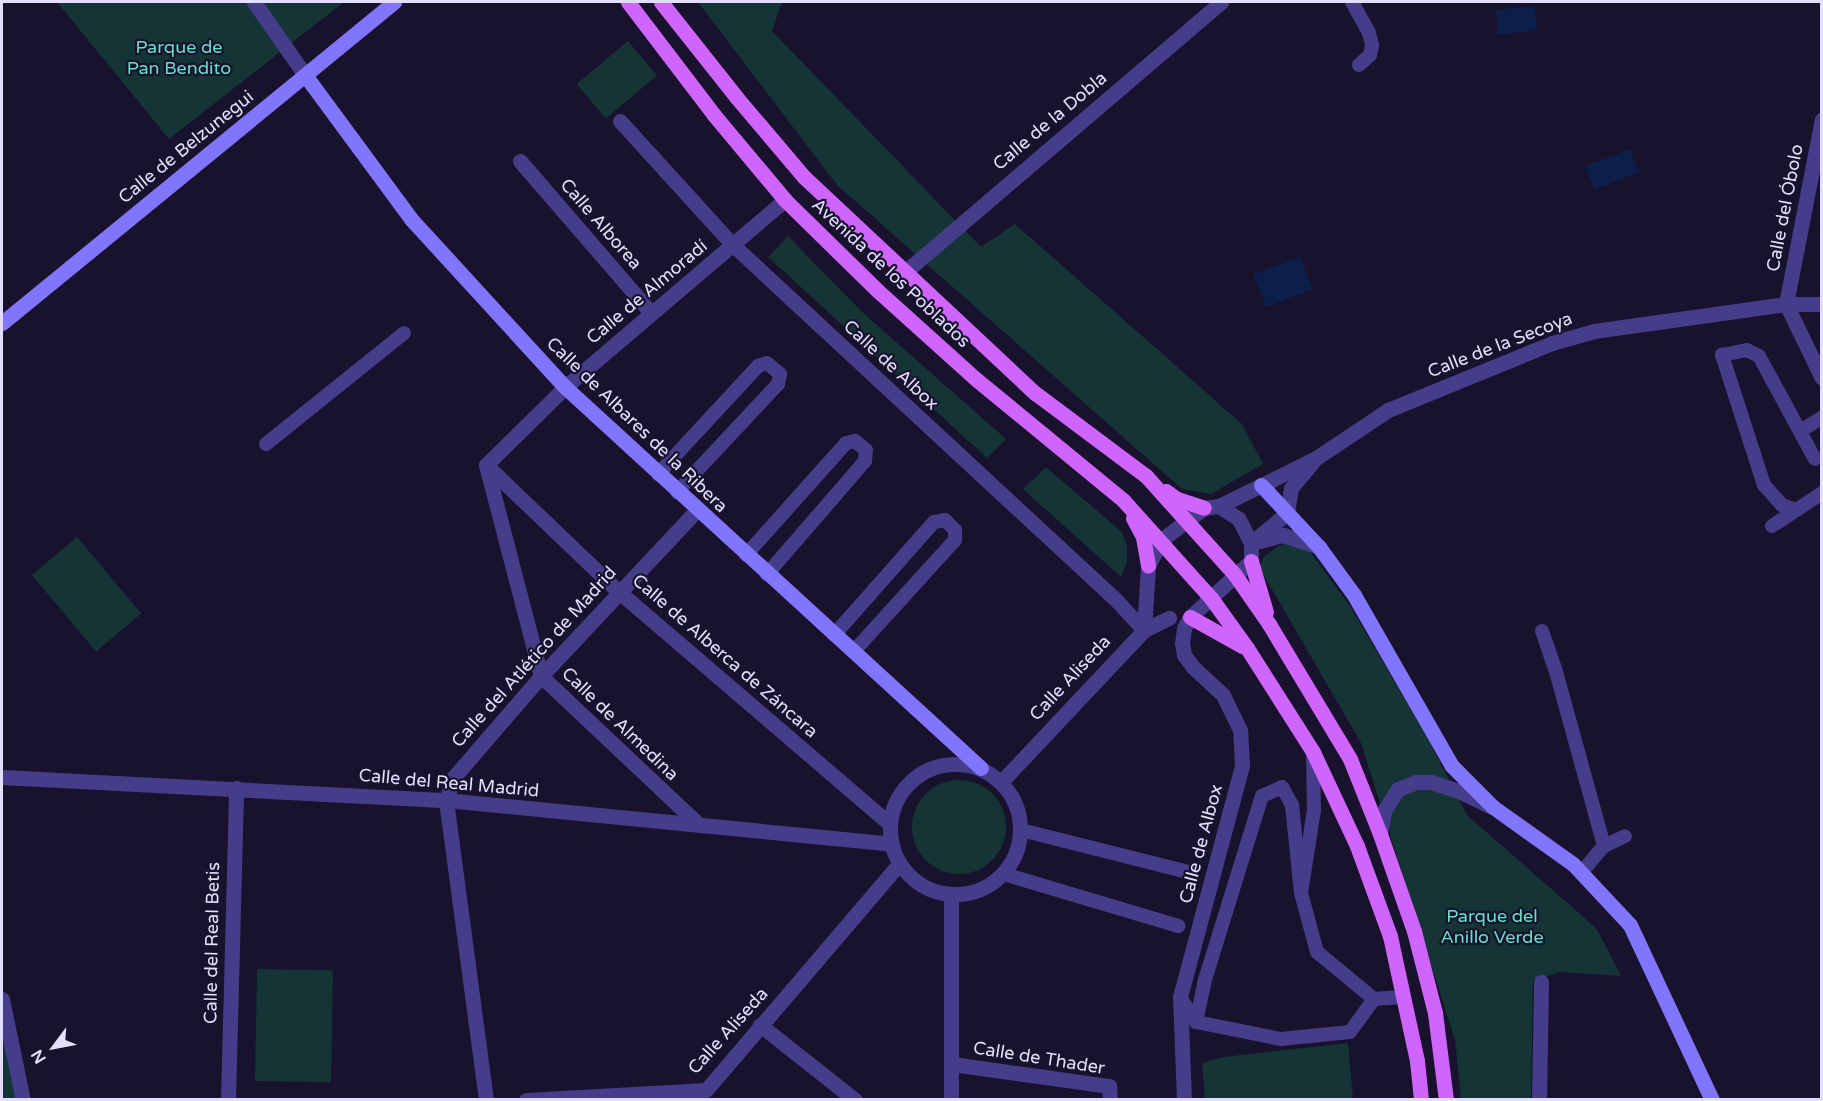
<!DOCTYPE html>
<html>
<head>
<meta charset="utf-8">
<style>
	body { margin:0 }
	#map { position:relative; width:1823px; height:1101px; overflow:hidden; background:#18122c; font-family:"Varela Round",sans-serif }
	div>[style] { position:absolute }
	[style*='--x'] { left:calc(var(--x)*1px); top:calc(var(--y)*1px); width:calc(var(--w)*1px); rotate:calc(var(--a)*1deg) }
	.green>* { inset:0; background:#153436; transform-origin:0 0 }
	.round { border-radius:50% }
	.water>* { inset:0; background:#0c1e4a; transform-origin:0 0 }
	.lane>* { height:14px; margin:-7px; padding:0 7px; transform-origin:7px; border-radius:7px; background:#463d8a }
	.street>* { height:15px; margin:-7.5px; padding:0 7.5px; transform-origin:7.5px; border-radius:7.5px; background:#463d8a }
	.street>.ring { margin:-7.5px; padding:0; box-sizing:content-box; background:none; border:15px solid #463d8a; border-radius:50% }
	.secondary>* { height:15px; margin:-7.5px; padding:0 7.5px; transform-origin:7.5px; border-radius:7.5px; background:#8275fd }
	.primary>* { height:15px; margin:-7.5px; padding:0 7.5px; transform-origin:7.5px; border-radius:7.5px; background:#cf65fd }
	span { translate:-50% -50%; white-space:nowrap; text-align:center; line-height:1.15; -webkit-text-stroke:4.5px #18122c; paint-order:stroke }
	.park-label { font-size:18px; color:#67e0cb }
	.street-label { font-size:18px; color:#e3ddff }
	.frame { position:absolute; inset:0; border:3px solid #e3ddff; pointer-events:none }
	.north { position:absolute; left:24px; top:1017px; width:60px; height:60px; -webkit-text-stroke:4px #18122c; paint-order:stroke; rotate:238deg; font-size:16px; font-weight:700; line-height:24px; text-align:center; color:#e3ddff }
	.north::after { content:''; display:block; margin:auto; width:21px; height:27px; background:#e3ddff; clip-path:polygon(50% 0,100% 100%,50% 72%,0 100%) }
</style>
</head>
<body>
<div id="map">
	<div class="green">
		<i style="clip-path:polygon(57px 2px,344px 2px,169px 139px)"></i>
		<i style="clip-path:polygon(698px 2px,782px 2px,772px 31px,981px 247px,1015px 224px,1242px 424px,1263px 464px,1211px 494px,1182px 489px,837px 185px)"></i>
		<i style="left:628px;top:41px;width:45px;height:67px;rotate:50deg"></i>
		<i style="clip-path:polygon(788px 236px,862px 312px,1006px 439px,987px 458px,768px 257px)"></i>
		<i style="clip-path:polygon(1046px 467px,1122px 532px,1127px 546px,1127px 562px,1121px 577px,1023px 489px)"></i>
		<i style="left:77px;top:537px;width:100px;height:59px;rotate:50deg"></i>
		<i style="clip-path:polygon(1294px 542px,1311px 553px,1350px 606px,1427px 737px,1467px 815px,1597px 929px,1621px 976px,1560px 972px,1533px 981px,1531px 1099px,1461px 1099px,1455px 1040px,1361px 743px,1259px 567px,1264px 557px,1278px 546px)"></i>
		<i class="round" style="left:912px;top:780px;width:94px;height:94px"></i>
		<i style="left:257px;top:969px;width:76px;height:112px;rotate:1deg"></i>
		<i style="clip-path:polygon(2px 1004px,27px 1099px,2px 1099px)"></i>
		<i style="clip-path:polygon(1348px 1043px,1353px 1099px,1205px 1099px,1202px 1063px,1224px 1057px)"></i>
	</div>
	<div class="water">
		<i style="left:1535px;top:6px;width:25px;height:39px;rotate:85deg"></i>
		<i style="left:1630px;top:149px;width:25px;height:48px;rotate:69deg"></i>
		<i style="left:1300px;top:256px;width:35px;height:50px;rotate:68deg"></i>
	</div>
	<div class="lane">
		<i style="--x:1352;--y:2;--w:35;--a:61"></i>
		<i style="--x:1369;--y:33;--w:12;--a:76"></i>
		<i style="--x:1372;--y:45;--w:10;--a:101"></i>
		<i style="--x:1370;--y:55;--w:15;--a:138"></i>
		<i style="--x:1800;--y:431;--w:26;--a:-31"></i>
		<i style="--x:266;--y:444;--w:177;--a:-38.8"></i>
		<i style="--x:658;--y:474;--w:147;--a:-47.2"></i>
		<i style="--x:758;--y:366;--w:9;--a:-18"></i>
		<i style="--x:767;--y:363;--w:17;--a:40"></i>
		<i style="--x:780;--y:374;--w:10;--a:101"></i>
		<i style="--x:778;--y:384;--w:148;--a:133.1"></i>
		<i style="--x:1796;--y:510;--w:15;--a:-160"></i>
		<i style="--x:1782;--y:505;--w:27;--a:-132"></i>
		<i style="--x:1764;--y:485;--w:137;--a:-107.9"></i>
		<i style="--x:1722;--y:355;--w:25;--a:-11"></i>
		<i style="--x:1747;--y:350;--w:13;--a:27"></i>
		<i style="--x:1759;--y:356;--w:117;--a:61.5"></i>
		<i style="--x:1772;--y:526;--w:60;--a:-33.4"></i>
		<i style="--x:746;--y:555;--w:150;--a:-48.2"></i>
		<i style="--x:846;--y:443;--w:9;--a:-13"></i>
		<i style="--x:855;--y:441;--w:14;--a:39"></i>
		<i style="--x:866;--y:450;--w:11;--a:95"></i>
		<i style="--x:865;--y:461;--w:150;--a:130.9"></i>
		<i style="--x:1542;--y:631;--w:39;--a:71"></i>
		<i style="--x:1555;--y:668;--w:185;--a:74.6"></i>
		<i style="--x:834;--y:635;--w:151;--a:-48.5"></i>
		<i style="--x:934;--y:522;--w:11;--a:-10"></i>
		<i style="--x:945;--y:520;--w:14;--a:45"></i>
		<i style="--x:955;--y:530;--w:10;--a:90"></i>
		<i style="--x:955;--y:540;--w:151;--a:132.3"></i>
		<i style="--x:1313;--y:754;--w:56;--a:89"></i>
		<i style="--x:1314;--y:810;--w:84;--a:98.9"></i>
		<i style="--x:1301;--y:893;--w:61;--a:74.8"></i>
		<i style="--x:1317;--y:952;--w:74;--a:39.5"></i>
		<i style="--x:1374;--y:999;--w:29;--a:-4"></i>
		<i style="--x:1021;--y:830;--w:176;--a:14.1"></i>
		<i style="--x:1581;--y:873;--w:35;--a:-50"></i>
		<i style="--x:1604;--y:846;--w:23;--a:-25"></i>
		<i style="--x:1004;--y:874;--w:182;--a:16.6"></i>
		<i style="--x:1180;--y:997;--w:30;--a:57"></i>
		<i style="--x:1196;--y:1022;--w:87;--a:11.3"></i>
		<i style="--x:1281;--y:1039;--w:69;--a:-5.8"></i>
		<i style="--x:1350;--y:1032;--w:41;--a:-54"></i>
		<i style="--x:1196;--y:1022;--w:40;--a:-78"></i>
		<i style="--x:1204;--y:983;--w:196;--a:-72.8"></i>
		<i style="--x:1262;--y:796;--w:22;--a:-24"></i>
		<i style="--x:1282;--y:787;--w:21;--a:61"></i>
		<i style="--x:1292;--y:805;--w:88;--a:84.2"></i>
	</div>
	<div class="street">
		<i style="--x:254;--y:2;--w:89;--a:55.1"></i>
		<i style="--x:620;--y:121;--w:168;--a:47.7"></i>
		<i style="--x:733;--y:245;--w:522;--a:42.83"></i>
		<i style="--x:1116;--y:600;--w:41;--a:47"></i>
		<i style="--x:520;--y:161;--w:201;--a:49.2"></i>
		<i style="--x:905;--y:272;--w:416;--a:-40.5"></i>
		<i style="--x:1786;--y:304;--w:188;--a:-79"></i>
		<i style="--x:1786;--y:304;--w:82;--a:64.1"></i>
		<i style="--x:486;--y:465;--w:182;--a:43.7"></i>
		<i style="--x:618;--y:591;--w:358;--a:40.6"></i>
		<i style="--x:486;--y:465;--w:218;--a:75.4"></i>
		<i style="--x:541;--y:676;--w:217;--a:43.3"></i>
		<i style="--x:486;--y:465;--w:111;--a:-44.6"></i>
		<i style="--x:565;--y:387;--w:289;--a:-40.4"></i>
		<i style="--x:1260;--y:541;--w:24;--a:-15"></i>
		<i style="--x:1283;--y:535;--w:38;--a:18"></i>
		<i style="--x:1251;--y:543;--w:47;--a:-39.8"></i>
		<i style="--x:1287;--y:513;--w:25;--a:-81"></i>
		<i style="--x:1291;--y:488;--w:33;--a:-50"></i>
		<i style="--x:1144;--y:630;--w:64;--a:-86.4"></i>
		<i style="--x:1148;--y:566;--w:29;--a:-63"></i>
		<i style="--x:1161;--y:540;--w:54;--a:-36.7"></i>
		<i style="--x:1204;--y:508;--w:15;--a:-8"></i>
		<i style="--x:1219;--y:506;--w:108;--a:-26.3"></i>
		<i style="--x:1316;--y:458;--w:87;--a:-33.7"></i>
		<i style="--x:1388;--y:410;--w:177;--a:-22.2"></i>
		<i style="--x:1552;--y:343;--w:44;--a:-15.9"></i>
		<i style="--x:1594;--y:331;--w:194;--a:-8"></i>
		<i style="--x:1786;--y:304;--w:36;--a:0"></i>
		<i class="ring" style="left:890px;top:764px;width:115px;height:115px"></i>
		<i style="--x:2;--y:777;--w:445;--a:3"></i>
		<i style="--x:446;--y:800;--w:448;--a:5.6"></i>
		<i style="--x:1001;--y:782;--w:209;--a:-46.7"></i>
		<i style="--x:1144;--y:630;--w:28;--a:-26"></i>
		<i style="--x:1380;--y:834;--w:23;--a:-80"></i>
		<i style="--x:1384;--y:811;--w:26;--a:-58"></i>
		<i style="--x:1398;--y:789;--w:19;--a:-21"></i>
		<i style="--x:1416;--y:782;--w:15;--a:0"></i>
		<i style="--x:1431;--y:782;--w:32;--a:18"></i>
		<i style="--x:1461;--y:792;--w:32;--a:26"></i>
		<i style="--x:951;--y:894;--w:206;--a:90"></i>
		<i style="--x:2;--y:999;--w:103;--a:78.3"></i>
		<i style="--x:760;--y:1025;--w:121;--a:38.3"></i>
		<i style="--x:952;--y:1064;--w:159;--a:8"></i>
		<i style="--x:1109;--y:1086;--w:14;--a:86"></i>
		<i style="--x:228;--y:1100;--w:312;--a:-88.5"></i>
		<i style="--x:486;--y:1100;--w:303;--a:-97.6"></i>
		<i style="--x:446;--y:800;--w:23;--a:-72"></i>
		<i style="--x:453;--y:778;--w:135;--a:-49.2"></i>
		<i style="--x:541;--y:676;--w:228;--a:-46.8"></i>
		<i style="--x:526;--y:1100;--w:180;--a:-3.2"></i>
		<i style="--x:706;--y:1090;--w:297;--a:-49.5"></i>
		<i style="--x:1184;--y:1100;--w:103;--a:-92.2"></i>
		<i style="--x:1180;--y:997;--w:240;--a:-75"></i>
		<i style="--x:1242;--y:765;--w:35;--a:-93"></i>
		<i style="--x:1240;--y:730;--w:39;--a:-116"></i>
		<i style="--x:1223;--y:695;--w:41;--a:-137"></i>
		<i style="--x:1193;--y:667;--w:15;--a:-127"></i>
		<i style="--x:1184;--y:655;--w:12;--a:-99"></i>
		<i style="--x:1182;--y:643;--w:15;--a:-82"></i>
		<i style="--x:1184;--y:628;--w:13;--a:-61"></i>
		<i style="--x:1190;--y:617;--w:83;--a:-42.6"></i>
		<i style="--x:1251;--y:561;--w:18;--a:-90"></i>
		<i style="--x:1251;--y:543;--w:27;--a:-117"></i>
		<i style="--x:1239;--y:519;--w:24;--a:-147"></i>
		<i style="--x:1539;--y:1100;--w:118;--a:-89"></i>
	</div>
	<div class="secondary">
		<i style="--x:305;--y:75;--w:179;--a:53.6"></i>
		<i style="--x:411;--y:219;--w:228;--a:47.5"></i>
		<i style="--x:565;--y:387;--w:564;--a:42.49"></i>
		<i style="--x:2;--y:323;--w:507;--a:-39.31"></i>
		<i style="--x:1261;--y:485;--w:85;--a:46.9"></i>
		<i style="--x:1319;--y:547;--w:59;--a:53.9"></i>
		<i style="--x:1354;--y:595;--w:197;--a:60.2"></i>
		<i style="--x:1452;--y:766;--w:58;--a:45"></i>
		<i style="--x:1493;--y:807;--w:98;--a:35.5"></i>
		<i style="--x:1573;--y:864;--w:83;--a:46.9"></i>
		<i style="--x:1630;--y:925;--w:193;--a:64.9"></i>
	</div>
	<div class="primary">
		<i style="--x:628;--y:2;--w:142;--a:52.7"></i>
		<i style="--x:714;--y:115;--w:111;--a:50.1"></i>
		<i style="--x:785;--y:200;--w:130;--a:44.4"></i>
		<i style="--x:878;--y:291;--w:133;--a:42"></i>
		<i style="--x:977;--y:380;--w:189;--a:39.4"></i>
		<i style="--x:1123;--y:500;--w:132;--a:48.1"></i>
		<i style="--x:1211;--y:598;--w:62;--a:54.2"></i>
		<i style="--x:1247;--y:648;--w:123;--a:57.6"></i>
		<i style="--x:1313;--y:752;--w:104;--a:64.9"></i>
		<i style="--x:1357;--y:846;--w:96;--a:69.9"></i>
		<i style="--x:1390;--y:936;--w:128;--a:77.8"></i>
		<i style="--x:1417;--y:1061;--w:39;--a:84"></i>
		<i style="--x:661;--y:2;--w:122;--a:51.6"></i>
		<i style="--x:737;--y:98;--w:104;--a:49.7"></i>
		<i style="--x:804;--y:177;--w:316;--a:43.1"></i>
		<i style="--x:1035;--y:393;--w:139;--a:36.8"></i>
		<i style="--x:1146;--y:476;--w:133;--a:48"></i>
		<i style="--x:1235;--y:575;--w:60;--a:55.2"></i>
		<i style="--x:1269;--y:624;--w:157;--a:59"></i>
		<i style="--x:1350;--y:759;--w:81;--a:68.2"></i>
		<i style="--x:1380;--y:834;--w:103;--a:70.7"></i>
		<i style="--x:1414;--y:931;--w:85;--a:75.6"></i>
		<i style="--x:1435;--y:1013;--w:88;--a:82.8"></i>
		<i style="--x:1166;--y:491;--w:14;--a:36"></i>
		<i style="--x:1177;--y:499;--w:28;--a:18"></i>
		<i style="--x:1133;--y:518;--w:21;--a:62"></i>
		<i style="--x:1143;--y:537;--w:29;--a:80"></i>
		<i style="--x:1251;--y:561;--w:53;--a:73.6"></i>
		<i style="--x:1190;--y:617;--w:60;--a:29.1"></i>
	</div>
	<div class="park-label">
		<span style="left:179px;top:58px">Parque de<br>Pan Bendito</span>
		<span style="left:1492px;top:927px">Parque del<br>Anillo Verde</span>
	</div>
	<div class="street-label">
		<span style="left:1050px;top:121px;rotate:-40deg">Calle de la Dobla</span>
		<span style="left:186px;top:147px;rotate:-39deg">Calle de Belzunegui</span>
		<span style="left:1785px;top:208px;rotate:-79deg">Calle del Óbolo</span>
		<span style="left:601px;top:224px;rotate:49deg">Calle Alborea</span>
		<span style="left:891px;top:273px;rotate:43deg">Avenida de los Poblados</span>
		<span style="left:647px;top:292px;rotate:-40deg">Calle de Almoradí</span>
		<span style="left:1500px;top:345px;rotate:-21deg">Calle de la Secoya</span>
		<span style="left:891px;top:365px;rotate:43deg">Calle de Albox</span>
		<span style="left:637px;top:425px;rotate:44deg">Calle de Albares de la Ribera</span>
		<span style="left:725px;top:656px;rotate:41deg">Calle de Alberca de Záncara</span>
		<span style="left:534px;top:657px;rotate:-48deg">Calle del Atlético de Madrid</span>
		<span style="left:1070px;top:678px;rotate:-47deg">Calle Aliseda</span>
		<span style="left:620px;top:724px;rotate:44deg">Calle de Almedina</span>
		<span style="left:449px;top:783px;rotate:5deg">Calle del Real Madrid</span>
		<span style="left:1201px;top:844px;rotate:-75deg">Calle de Albox</span>
		<span style="left:212px;top:943px;rotate:-89deg">Calle del Real Betis</span>
		<span style="left:728px;top:1031px;rotate:-48deg">Calle Aliseda</span>
		<span style="left:1039px;top:1058px;rotate:9deg">Calle de Thader</span>
	</div>
	<div class="frame"></div>
	<div class="north">N</div>
</div>
</body>
</html>
